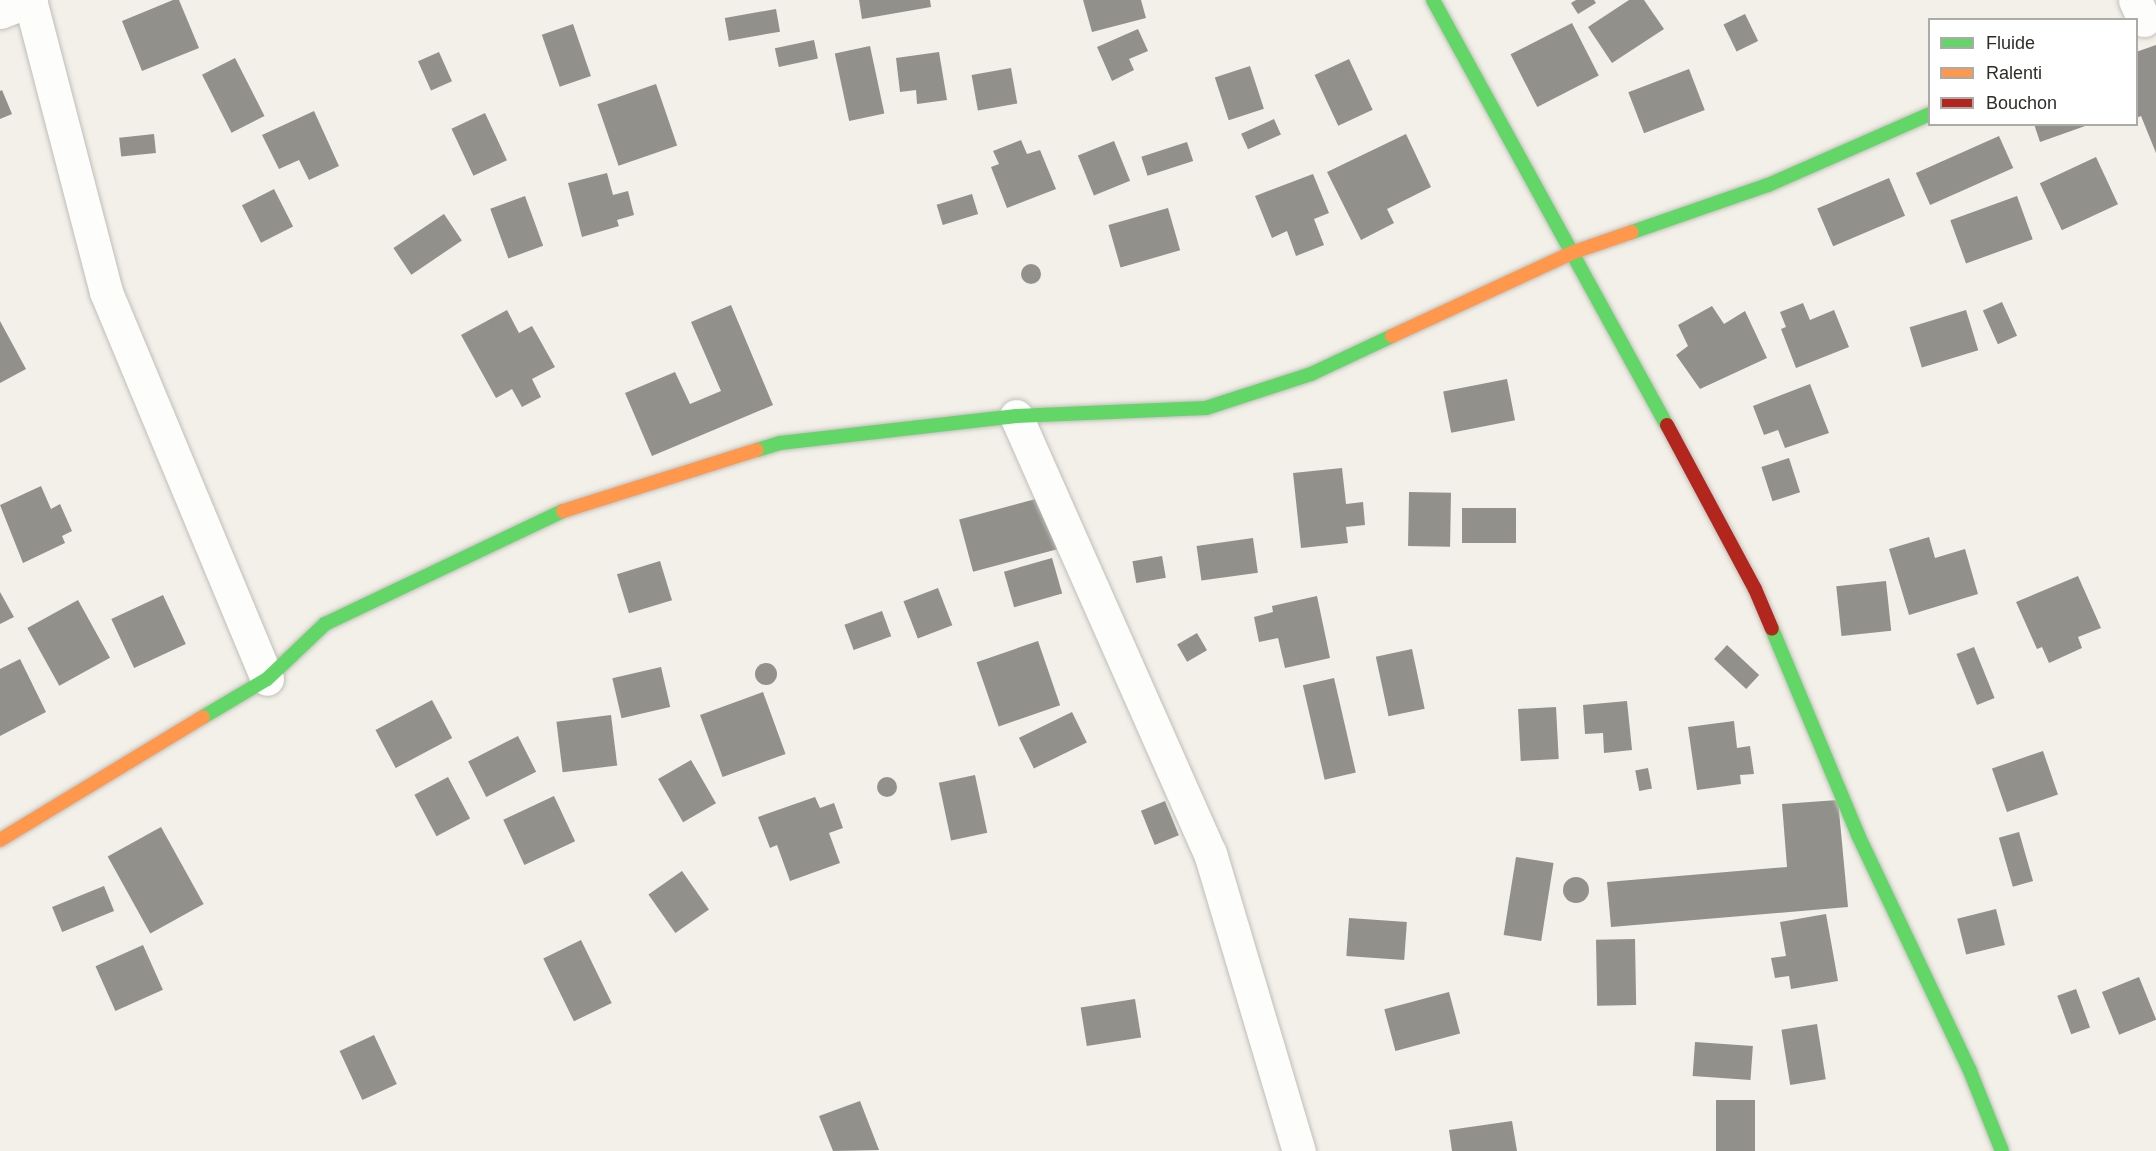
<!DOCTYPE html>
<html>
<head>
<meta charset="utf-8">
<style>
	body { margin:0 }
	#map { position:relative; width:2156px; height:1151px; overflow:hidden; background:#f2f0e8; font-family:Helvetica,sans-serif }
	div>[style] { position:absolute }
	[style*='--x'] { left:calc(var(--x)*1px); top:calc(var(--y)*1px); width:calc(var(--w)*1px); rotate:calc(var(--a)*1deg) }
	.building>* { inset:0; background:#91908a; transform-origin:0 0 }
	.round { border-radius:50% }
	.roads { filter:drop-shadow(0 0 2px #c0beb9) drop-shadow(0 0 2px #c0beb9) }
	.street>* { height:33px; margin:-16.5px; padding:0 16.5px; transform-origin:16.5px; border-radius:16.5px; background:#fdfdfc }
	.fast>* { height:14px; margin:-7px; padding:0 7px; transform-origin:7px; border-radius:7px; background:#63d668 }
	.slow>* { height:14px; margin:-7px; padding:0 7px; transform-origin:7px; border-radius:7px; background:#ff974d }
	.jam>* { height:14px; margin:-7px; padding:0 7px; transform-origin:7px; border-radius:7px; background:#b3261e }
	span { translate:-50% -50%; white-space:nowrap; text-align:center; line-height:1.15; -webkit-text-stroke:6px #fff; paint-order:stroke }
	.legend { position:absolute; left:1928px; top:18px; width:210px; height:108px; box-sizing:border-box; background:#fff; border:2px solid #acaba9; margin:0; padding:8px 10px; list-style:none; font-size:18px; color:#2f2d28 }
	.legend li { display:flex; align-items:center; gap:12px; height:30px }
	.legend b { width:30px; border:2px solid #acaba9 }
</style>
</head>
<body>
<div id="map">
	<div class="building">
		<i style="clip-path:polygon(173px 0,179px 0,199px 48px,142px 71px,122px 21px)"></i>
		<i style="clip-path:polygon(859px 0,930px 0,931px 7px,862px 19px)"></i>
		<i style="clip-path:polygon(1083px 0,1141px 0,1146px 18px,1092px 32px)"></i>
		<i style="clip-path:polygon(1576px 0,1594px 0,1596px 3px,1578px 14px,1571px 3px)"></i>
		<i style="clip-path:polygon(1629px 0,1644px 0,1664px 29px,1612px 63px,1588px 27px)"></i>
		<i style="left:776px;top:9px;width:23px;height:52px;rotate:80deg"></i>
		<i style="left:1745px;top:14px;width:30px;height:24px;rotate:64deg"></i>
		<i style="left:1572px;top:23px;width:59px;height:69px;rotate:63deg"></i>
		<i style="left:573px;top:24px;width:55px;height:33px;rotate:71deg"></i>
		<i style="clip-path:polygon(1138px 29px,1148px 51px,1129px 59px,1134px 70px,1112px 81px,1097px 47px)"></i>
		<i style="left:814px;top:40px;width:19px;height:40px;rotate:78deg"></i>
		<i style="clip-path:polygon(2156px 45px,2156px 153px,2141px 116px,2136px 118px,2136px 52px)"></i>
		<i style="left:870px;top:46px;width:69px;height:36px;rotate:78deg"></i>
		<i style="left:439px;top:52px;width:32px;height:23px;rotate:66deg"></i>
		<i style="clip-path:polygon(939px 52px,947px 100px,917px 104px,916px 90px,900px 92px,896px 58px)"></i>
		<i style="left:235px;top:58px;width:65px;height:37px;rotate:63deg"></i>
		<i style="left:1349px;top:59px;width:56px;height:38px;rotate:65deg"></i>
		<i style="left:1250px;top:66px;width:45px;height:37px;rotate:72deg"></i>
		<i style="left:1011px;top:68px;width:36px;height:40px;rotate:80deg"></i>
		<i style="left:1689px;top:69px;width:44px;height:65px;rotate:69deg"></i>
		<i style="left:656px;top:84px;width:65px;height:62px;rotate:71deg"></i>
		<i style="clip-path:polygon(2px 90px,12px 114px,0 119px,0 91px)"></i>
		<i style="clip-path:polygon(314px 111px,339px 166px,309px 180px,299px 160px,279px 169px,262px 135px)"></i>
		<i style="left:485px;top:113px;width:52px;height:37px;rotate:65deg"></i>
		<i style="left:1274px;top:119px;width:17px;height:36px;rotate:66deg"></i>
		<i style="clip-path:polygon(2034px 124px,2088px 124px,2088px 125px,2040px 142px)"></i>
		<i style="left:154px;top:134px;width:19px;height:35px;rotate:84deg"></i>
		<i style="clip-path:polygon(1406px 134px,1431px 187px,1387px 209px,1394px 223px,1361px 240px,1327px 172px)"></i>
		<i style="left:1999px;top:136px;width:35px;height:91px;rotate:66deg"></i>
		<i style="clip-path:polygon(1021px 140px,1027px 154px,1040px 150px,1056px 189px,1007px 208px,991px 167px,999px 164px,993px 151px)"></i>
		<i style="left:1114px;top:141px;width:43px;height:39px;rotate:68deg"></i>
		<i style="left:1187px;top:142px;width:20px;height:48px;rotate:72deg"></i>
		<i style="left:2096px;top:157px;width:52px;height:62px;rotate:65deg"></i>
		<i style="clip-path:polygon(607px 173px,613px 195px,628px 191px,634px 215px,617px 220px,619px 226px,582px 237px,568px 183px)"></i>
		<i style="clip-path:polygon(1313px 174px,1329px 213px,1314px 219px,1324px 245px,1296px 256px,1287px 231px,1272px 238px,1255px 196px)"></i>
		<i style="left:1889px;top:178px;width:41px;height:78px;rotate:67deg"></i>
		<i style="left:274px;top:189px;width:42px;height:36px;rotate:63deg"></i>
		<i style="left:972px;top:194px;width:21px;height:37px;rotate:73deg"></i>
		<i style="left:525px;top:196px;width:53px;height:37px;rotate:70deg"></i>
		<i style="left:2017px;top:196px;width:46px;height:71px;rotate:70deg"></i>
		<i style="left:1168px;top:208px;width:44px;height:62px;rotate:74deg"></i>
		<i style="left:444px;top:214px;width:32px;height:61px;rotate:56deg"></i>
		<i class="round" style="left:1021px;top:264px;width:20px;height:20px"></i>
		<i style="left:2002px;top:302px;width:37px;height:21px;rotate:66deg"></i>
		<i style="clip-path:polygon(1803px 303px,1810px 320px,1834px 310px,1849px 347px,1796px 368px,1781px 329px,1786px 327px,1780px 312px)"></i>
		<i style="clip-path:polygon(731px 305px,773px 405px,652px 456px,625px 393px,675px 372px,690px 404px,721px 391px,691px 322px)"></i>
		<i style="clip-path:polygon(1712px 306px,1724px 324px,1745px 311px,1767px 358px,1700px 389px,1676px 355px,1688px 346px,1678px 325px)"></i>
		<i style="clip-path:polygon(507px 310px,519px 333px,532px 326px,555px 367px,532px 379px,541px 397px,522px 407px,512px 389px,496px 398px,461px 335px)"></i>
		<i style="left:1966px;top:310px;width:42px;height:59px;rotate:73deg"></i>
		<i style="clip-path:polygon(0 321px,26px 369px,0 383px)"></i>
		<i style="left:1507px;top:379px;width:42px;height:65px;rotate:79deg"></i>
		<i style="clip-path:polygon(1810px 384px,1829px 433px,1785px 448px,1778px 430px,1764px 435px,1753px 406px)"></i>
		<i style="left:1789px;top:458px;width:36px;height:29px;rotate:72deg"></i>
		<i style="clip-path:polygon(1342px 468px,1346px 504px,1363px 502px,1365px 525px,1346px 527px,1348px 543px,1301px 548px,1293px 473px)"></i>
		<i style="clip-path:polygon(41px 486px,51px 509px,60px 504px,72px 531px,62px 536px,65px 543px,23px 563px,0 505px)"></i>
		<i style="left:1409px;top:492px;width:42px;height:54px;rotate:1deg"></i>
		<i style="left:1047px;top:496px;width:54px;height:91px;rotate:75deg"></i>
		<i style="left:1462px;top:508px;width:54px;height:35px"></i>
		<i style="clip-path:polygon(1929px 537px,1935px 558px,1965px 549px,1978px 594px,1909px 615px,1889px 549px)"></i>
		<i style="left:1253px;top:538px;width:35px;height:57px;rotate:82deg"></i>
		<i style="left:1162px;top:556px;width:22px;height:30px;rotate:80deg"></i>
		<i style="left:1052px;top:558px;width:37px;height:50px;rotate:74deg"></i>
		<i style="left:660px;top:561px;width:41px;height:45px;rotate:73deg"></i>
		<i style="clip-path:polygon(2078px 576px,2101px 628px,2078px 637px,2082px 648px,2049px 663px,2042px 647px,2037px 649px,2016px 602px)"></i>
		<i style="left:1886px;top:581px;width:50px;height:50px;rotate:84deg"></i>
		<i style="left:938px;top:588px;width:40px;height:37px;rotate:69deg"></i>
		<i style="clip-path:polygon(0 592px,14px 617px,0 624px)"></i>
		<i style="left:163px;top:595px;width:54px;height:57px;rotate:65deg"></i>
		<i style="clip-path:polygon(1317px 596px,1330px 658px,1285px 668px,1278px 638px,1259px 642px,1254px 617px,1273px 612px,1272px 606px)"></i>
		<i style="left:78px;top:600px;width:66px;height:58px;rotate:61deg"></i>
		<i style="left:882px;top:611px;width:27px;height:40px;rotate:70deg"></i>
		<i style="left:1197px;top:633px;width:20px;height:23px;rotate:60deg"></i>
		<i style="left:1038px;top:641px;width:68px;height:65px;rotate:71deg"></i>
		<i style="left:1727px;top:645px;width:44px;height:19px;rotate:43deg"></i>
		<i style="left:1974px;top:647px;width:55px;height:19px;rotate:68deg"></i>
		<i style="left:1412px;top:649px;width:61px;height:37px;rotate:78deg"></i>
		<i style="clip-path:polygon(20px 659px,46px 712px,0 736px,0 669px)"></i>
		<i class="round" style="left:755px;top:663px;width:22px;height:22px"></i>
		<i style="left:661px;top:667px;width:41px;height:50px;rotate:77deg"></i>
		<i style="left:1334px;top:678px;width:97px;height:32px;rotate:77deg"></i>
		<i style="left:763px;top:692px;width:66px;height:67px;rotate:70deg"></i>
		<i style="left:432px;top:700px;width:43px;height:64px;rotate:62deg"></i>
		<i style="clip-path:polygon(1627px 701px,1632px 750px,1604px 753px,1603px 733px,1585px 734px,1583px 705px)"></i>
		<i style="left:1556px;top:707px;width:52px;height:38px;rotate:87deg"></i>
		<i style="left:1072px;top:712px;width:34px;height:59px;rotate:64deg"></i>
		<i style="left:611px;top:715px;width:51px;height:55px;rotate:83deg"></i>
		<i style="clip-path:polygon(1734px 721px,1737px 748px,1750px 746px,1754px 774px,1740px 775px,1741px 784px,1697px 790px,1688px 727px)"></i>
		<i style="left:518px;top:736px;width:40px;height:56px;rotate:63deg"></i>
		<i style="left:2043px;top:751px;width:46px;height:54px;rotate:71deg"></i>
		<i style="left:691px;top:760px;width:50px;height:38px;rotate:60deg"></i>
		<i style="left:1648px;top:768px;width:21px;height:13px;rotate:79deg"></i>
		<i style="left:975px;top:775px;width:59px;height:37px;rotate:78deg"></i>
		<i class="round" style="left:877px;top:777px;width:20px;height:20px"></i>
		<i style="left:448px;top:777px;width:47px;height:38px;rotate:62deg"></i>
		<i style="left:554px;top:796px;width:50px;height:56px;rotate:65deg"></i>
		<i style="clip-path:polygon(815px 797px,820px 808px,834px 803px,843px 828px,829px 833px,840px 863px,790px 881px,777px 845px,770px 848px,758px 817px)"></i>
		<i style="clip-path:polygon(1838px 800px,1848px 907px,1611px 927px,1607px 882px,1787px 867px,1782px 804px)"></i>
		<i style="left:1165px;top:801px;width:37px;height:26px;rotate:68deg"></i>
		<i style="left:161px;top:827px;width:88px;height:61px;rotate:61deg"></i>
		<i style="left:2019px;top:832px;width:51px;height:21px;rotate:74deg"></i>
		<i style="left:1516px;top:857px;width:38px;height:79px;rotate:9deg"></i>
		<i style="left:682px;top:871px;width:47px;height:41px;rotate:55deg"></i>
		<i class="round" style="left:1563px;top:877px;width:26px;height:26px"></i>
		<i style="left:104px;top:886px;width:27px;height:56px;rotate:68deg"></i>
		<i style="left:1996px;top:909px;width:37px;height:40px;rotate:76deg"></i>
		<i style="clip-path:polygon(1826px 914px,1838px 981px,1791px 989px,1789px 976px,1775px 978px,1771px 958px,1786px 956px,1780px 922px)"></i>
		<i style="left:1349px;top:918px;width:58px;height:38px;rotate:4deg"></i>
		<i style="left:1635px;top:939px;width:66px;height:39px;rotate:89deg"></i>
		<i style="left:581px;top:940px;width:70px;height:42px;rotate:64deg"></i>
		<i style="left:143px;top:945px;width:49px;height:52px;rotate:66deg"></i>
		<i style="left:2139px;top:977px;width:46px;height:40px;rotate:68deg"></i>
		<i style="left:2076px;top:989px;width:41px;height:20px;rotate:70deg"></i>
		<i style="left:1449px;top:992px;width:43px;height:67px;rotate:75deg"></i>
		<i style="left:1135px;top:999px;width:39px;height:55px;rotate:81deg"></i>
		<i style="left:1817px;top:1024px;width:56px;height:36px;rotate:81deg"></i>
		<i style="left:374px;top:1035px;width:54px;height:38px;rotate:65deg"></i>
		<i style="left:1695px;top:1042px;width:58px;height:34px;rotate:4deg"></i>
		<i style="left:1755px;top:1100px;width:51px;height:39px;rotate:90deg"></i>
		<i style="clip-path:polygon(860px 1101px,879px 1150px,833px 1151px,819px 1116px)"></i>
		<i style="clip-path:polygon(1512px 1121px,1517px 1151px,1452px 1151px,1449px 1130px)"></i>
	</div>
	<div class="roads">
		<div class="street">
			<i style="--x:30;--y:0;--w:302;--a:75.4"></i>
			<i style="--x:106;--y:292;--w:419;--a:67.4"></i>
			<i style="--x:2135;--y:0;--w:22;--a:66"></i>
			<i style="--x:0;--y:12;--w:33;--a:-21"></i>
			<i style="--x:1016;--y:416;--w:478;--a:66.1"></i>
			<i style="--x:1210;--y:853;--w:311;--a:73.4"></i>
		</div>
		<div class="fast">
			<i style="--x:1433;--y:0;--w:485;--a:61.2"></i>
			<i style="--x:1632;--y:232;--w:144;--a:-19.1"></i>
			<i style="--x:1768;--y:185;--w:177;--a:-23.7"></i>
			<i style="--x:757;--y:450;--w:24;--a:-17"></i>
			<i style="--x:780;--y:443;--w:238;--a:-6.5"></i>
			<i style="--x:1016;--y:416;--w:190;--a:-2.4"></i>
			<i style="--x:1206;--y:408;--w:110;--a:-17.9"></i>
			<i style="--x:1311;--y:374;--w:89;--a:-25.1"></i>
			<i style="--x:1772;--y:629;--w:223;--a:67.3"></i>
			<i style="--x:1858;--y:835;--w:261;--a:64.6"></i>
			<i style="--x:1970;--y:1071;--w:86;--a:68.2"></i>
			<i style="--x:203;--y:717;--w:74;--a:-30.7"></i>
			<i style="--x:267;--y:679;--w:80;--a:-43.5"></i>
			<i style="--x:325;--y:624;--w:263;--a:-25.4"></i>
		</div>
		<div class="slow">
			<i style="--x:1392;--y:336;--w:200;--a:-24.8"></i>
			<i style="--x:1574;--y:252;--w:61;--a:-19"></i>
			<i style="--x:563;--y:511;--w:203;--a:-17.5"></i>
			<i style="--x:0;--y:840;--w:237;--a:-31.2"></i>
		</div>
		<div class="jam">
			<i style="--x:1667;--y:425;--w:186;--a:61.8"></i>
			<i style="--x:1755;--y:589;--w:43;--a:67"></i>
		</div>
	</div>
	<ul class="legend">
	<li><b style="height:8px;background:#63d668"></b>Fluide</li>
	<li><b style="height:8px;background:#ff974d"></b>Ralenti</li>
	<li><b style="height:8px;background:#b3261e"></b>Bouchon</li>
	</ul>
</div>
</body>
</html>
